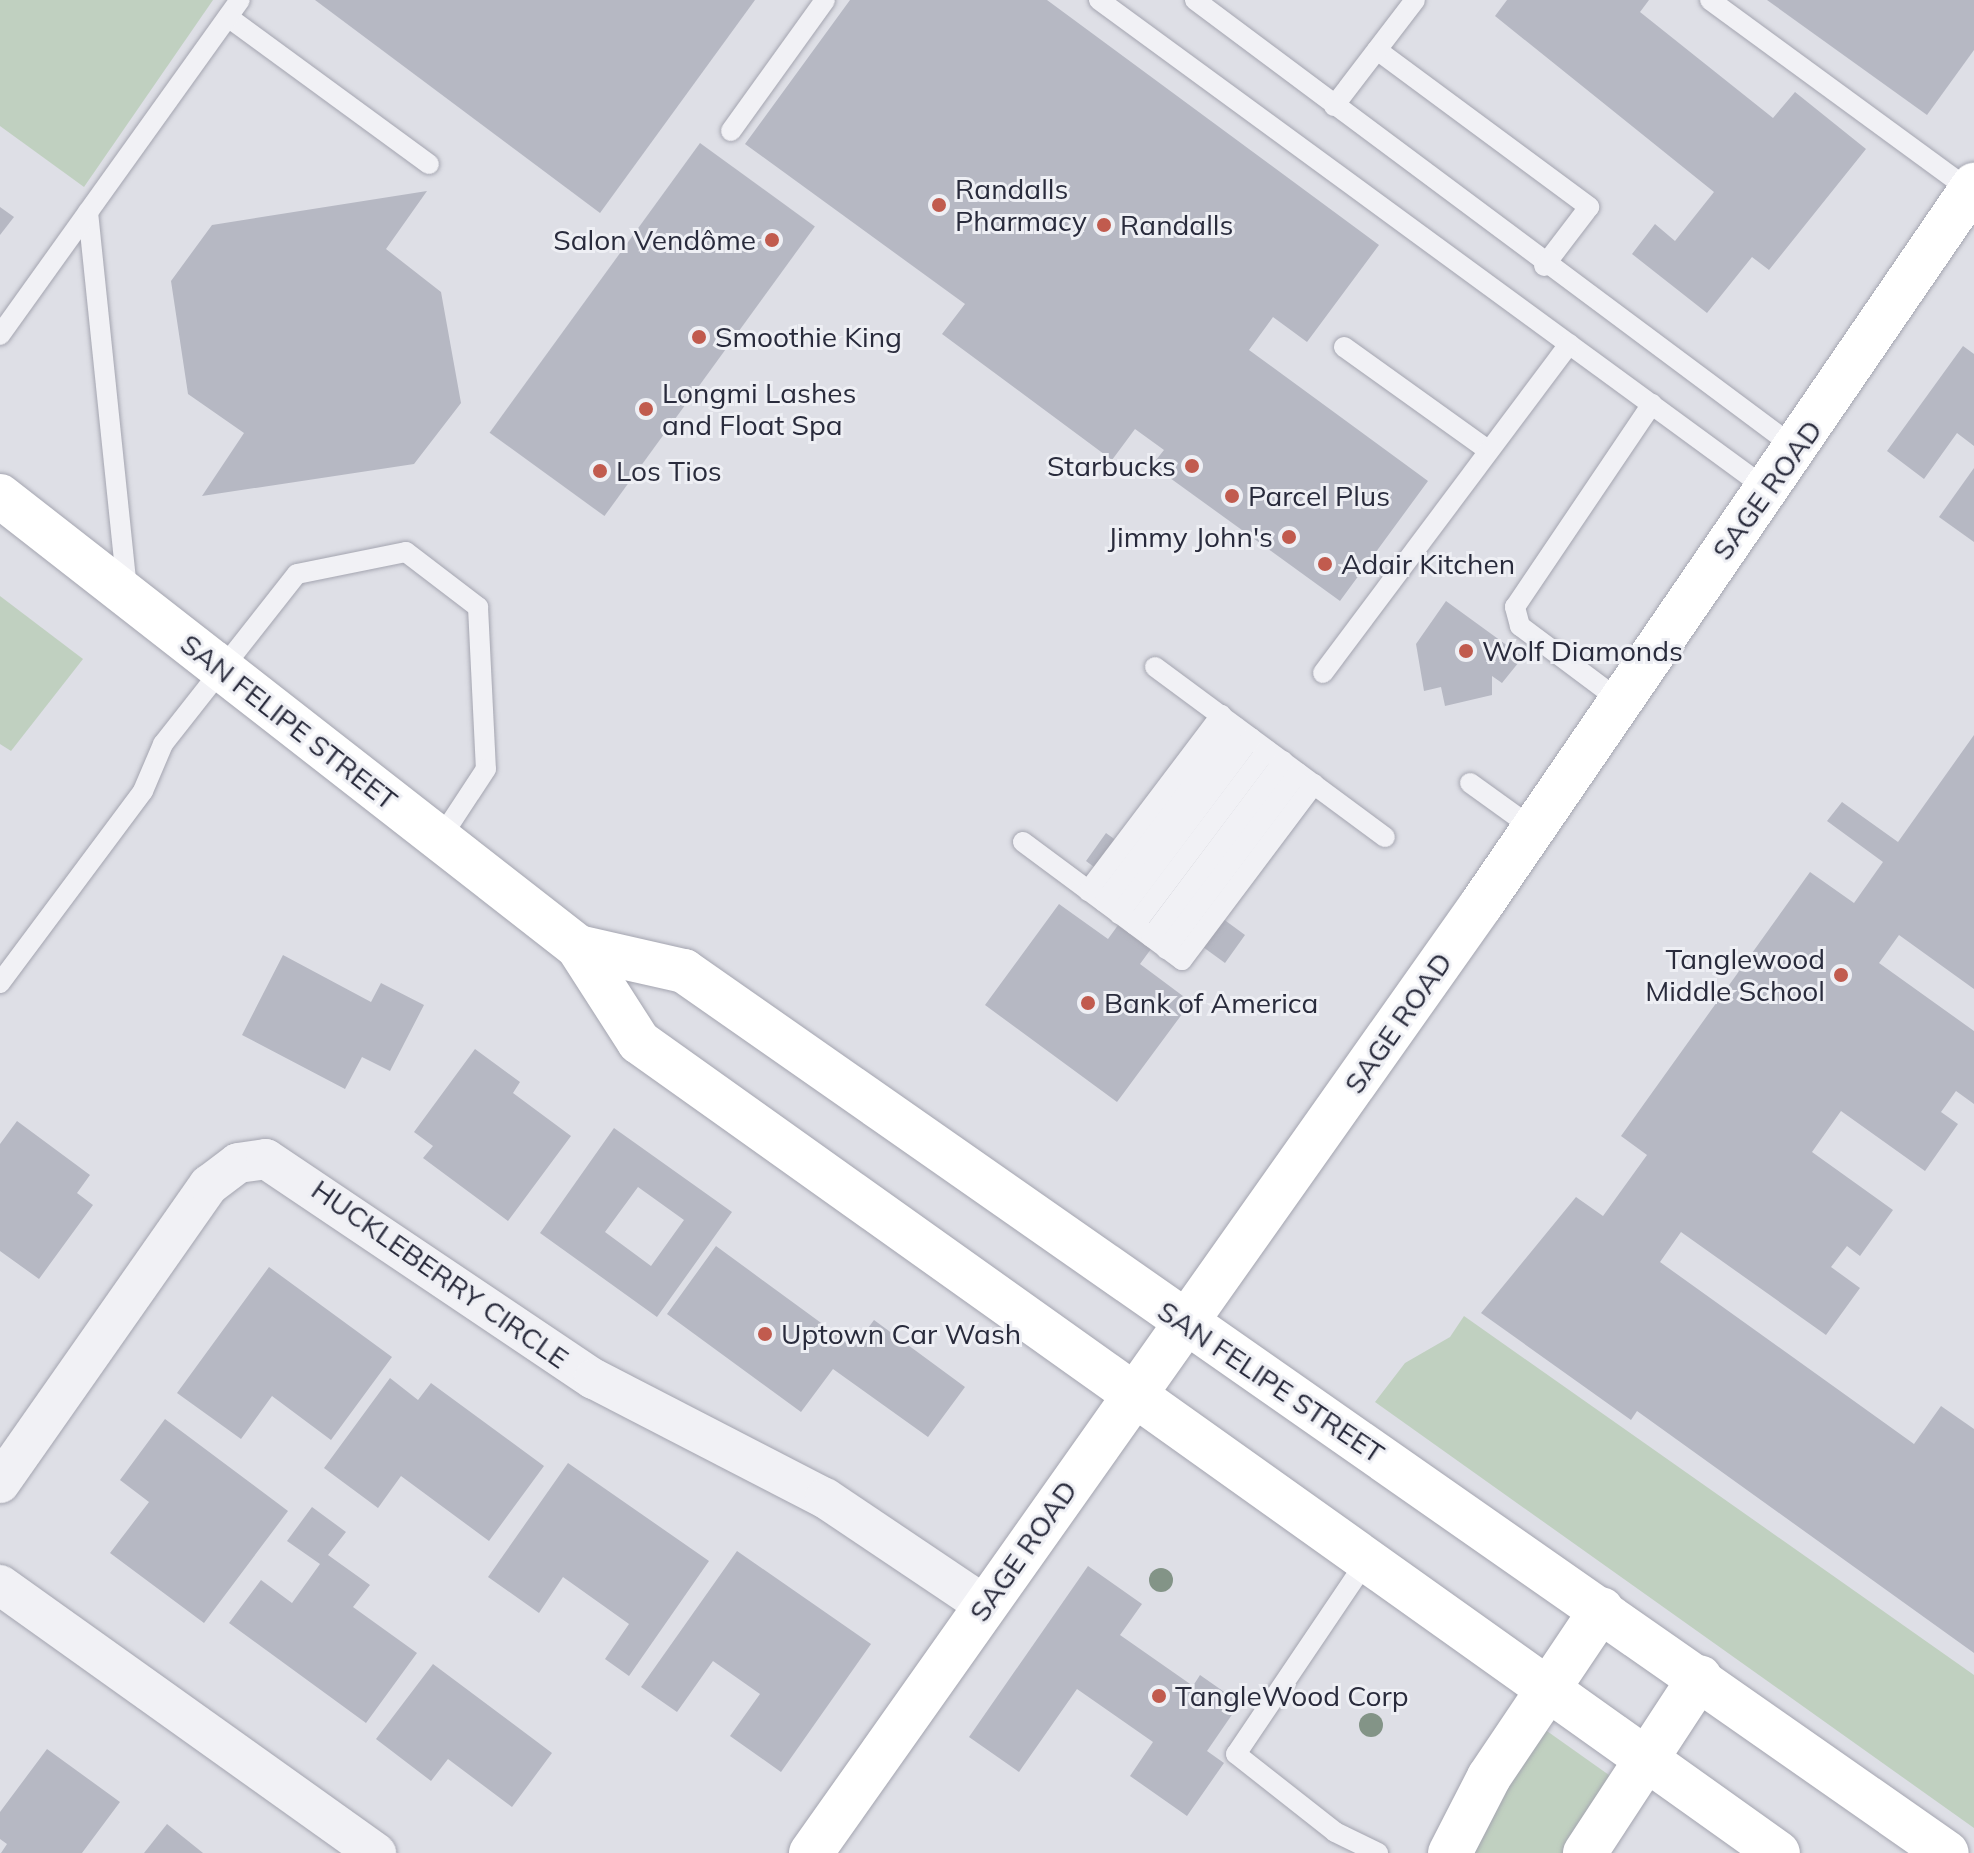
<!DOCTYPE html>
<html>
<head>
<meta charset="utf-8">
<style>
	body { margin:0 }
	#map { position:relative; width:1974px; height:1853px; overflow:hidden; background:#dedfe6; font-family:Mulish,sans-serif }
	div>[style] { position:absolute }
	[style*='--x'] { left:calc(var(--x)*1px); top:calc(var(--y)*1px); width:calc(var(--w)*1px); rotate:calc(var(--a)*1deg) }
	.green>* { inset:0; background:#c0d0c0 }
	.building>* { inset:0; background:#b6b8c3; transform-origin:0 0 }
	.roads { filter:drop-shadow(0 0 2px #a4a5b0) drop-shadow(0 0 2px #a4a5b0) }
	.lane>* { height:20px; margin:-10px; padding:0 10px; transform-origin:10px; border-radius:10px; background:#f1f1f5 }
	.street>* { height:40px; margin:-20px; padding:0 20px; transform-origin:20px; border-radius:20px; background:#f1f1f5 }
	.secondary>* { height:44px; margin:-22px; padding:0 22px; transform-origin:22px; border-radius:22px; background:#fff }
	.trees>* { width:24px; height:24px; margin:-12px; border-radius:50%; background:#839487 }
	.dots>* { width:22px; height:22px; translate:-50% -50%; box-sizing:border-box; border:4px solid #eeeff4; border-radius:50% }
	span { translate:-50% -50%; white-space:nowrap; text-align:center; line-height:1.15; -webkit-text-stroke:6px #eeeff4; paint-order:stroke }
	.poi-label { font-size:28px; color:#292b3c }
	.left { translate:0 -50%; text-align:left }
	.right { translate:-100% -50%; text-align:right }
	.street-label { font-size:28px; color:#292b3c }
</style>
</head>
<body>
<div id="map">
	<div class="green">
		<i style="clip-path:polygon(0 0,213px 0,84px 187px,0 126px)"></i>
		<i style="clip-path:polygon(0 596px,83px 659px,11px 751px,0 744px)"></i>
		<i style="clip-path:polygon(1464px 1316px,1974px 1675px,1974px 1828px,1375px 1402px,1405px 1363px,1450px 1337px)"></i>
		<i style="clip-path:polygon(1537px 1724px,1616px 1780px,1574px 1853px,1462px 1853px)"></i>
	</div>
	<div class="building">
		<i style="clip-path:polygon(315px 0,755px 0,600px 213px)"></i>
		<i style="clip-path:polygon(850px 0,1047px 0,1379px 245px,1307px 342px,1273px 317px,1249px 350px,1428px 481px,1340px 601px,1152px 465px,1164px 450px,1135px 429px,1112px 460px,942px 334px,965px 304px,745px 144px)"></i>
		<i style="clip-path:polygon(1507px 0,1649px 0,1640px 12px,1773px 118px,1795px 92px,1866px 149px,1769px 270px,1752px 257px,1707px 313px,1632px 254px,1655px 224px,1675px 241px,1714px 192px,1495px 16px)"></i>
		<i style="clip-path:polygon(1767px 0,1974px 0,1974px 50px,1927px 115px)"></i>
		<i style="left:700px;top:143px;width:142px;height:358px;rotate:36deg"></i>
		<i style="clip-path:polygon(427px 191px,386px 249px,441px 292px,461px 403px,414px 464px,202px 496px,244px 433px,188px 394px,171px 281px,212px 225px)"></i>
		<i style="clip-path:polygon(0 207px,14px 217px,0 235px)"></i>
		<i style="clip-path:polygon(1963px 346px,1974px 354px,1974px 446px,1957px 433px,1924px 479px,1887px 451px)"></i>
		<i style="clip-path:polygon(1974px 468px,1974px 542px,1939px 517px)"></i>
		<i style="clip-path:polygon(1446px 601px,1523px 657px,1502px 683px,1492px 676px,1492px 695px,1445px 706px,1441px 687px,1424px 691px,1416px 644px)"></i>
		<i style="clip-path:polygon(1974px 735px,1974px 989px,1899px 935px,1879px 963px,1974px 1031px,1974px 1104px,1956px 1091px,1941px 1112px,1958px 1124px,1925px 1171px,1841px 1111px,1812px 1152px,1893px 1210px,1860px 1256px,1847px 1246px,1831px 1267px,1860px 1288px,1826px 1335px,1681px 1232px,1660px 1262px,1914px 1444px,1941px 1406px,1974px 1429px,1974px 1653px,1637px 1411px,1631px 1420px,1481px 1313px,1576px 1197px,1603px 1216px,1647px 1155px,1621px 1136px,1810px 872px,1854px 903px,1883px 862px,1827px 821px,1842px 802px,1898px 842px)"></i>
		<i style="clip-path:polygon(1106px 833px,1245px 935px,1225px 963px,1170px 923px,1140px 964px,1191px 1002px,1117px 1102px,985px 1005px,1059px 904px,1108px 939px,1137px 899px,1086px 861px)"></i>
		<i style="clip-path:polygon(283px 955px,371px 1002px,381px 983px,424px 1005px,390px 1071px,362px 1057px,345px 1089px,242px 1035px)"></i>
		<i style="clip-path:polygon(475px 1049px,520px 1082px,513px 1093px,571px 1136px,508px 1221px,423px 1158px,433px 1146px,414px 1132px)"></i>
		<i style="clip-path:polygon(17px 1121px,90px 1175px,77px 1193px,93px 1205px,39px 1279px,0 1251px,0 1144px)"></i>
		<i style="clip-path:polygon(evenodd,614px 1128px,732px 1212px,657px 1317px,540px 1233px,614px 1128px,638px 1187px,684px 1220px,651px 1266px,605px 1232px,638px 1187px)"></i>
		<i style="clip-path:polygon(716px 1246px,854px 1347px,874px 1320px,965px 1387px,928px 1437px,833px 1369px,801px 1412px,667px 1314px)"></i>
		<i style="clip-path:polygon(269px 1267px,392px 1357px,331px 1440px,272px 1396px,241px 1439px,177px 1393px)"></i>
		<i style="clip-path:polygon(390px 1378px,418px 1400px,431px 1383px,544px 1466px,489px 1541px,401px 1476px,378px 1508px,324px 1468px)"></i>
		<i style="clip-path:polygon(165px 1419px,288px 1511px,204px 1623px,110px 1553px,149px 1502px,120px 1480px)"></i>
		<i style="clip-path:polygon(568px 1463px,709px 1561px,629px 1676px,605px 1659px,629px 1624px,563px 1577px,539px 1613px,488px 1577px)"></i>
		<i style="clip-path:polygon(312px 1507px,346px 1532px,328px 1555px,370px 1585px,353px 1607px,417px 1653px,366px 1723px,229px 1623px,261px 1580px,292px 1603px,320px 1564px,287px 1541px)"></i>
		<i style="clip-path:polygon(737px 1551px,871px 1644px,781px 1772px,730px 1736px,760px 1694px,713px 1661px,677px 1712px,641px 1687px)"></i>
		<i style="clip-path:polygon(1088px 1566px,1142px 1604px,1120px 1635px,1193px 1686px,1200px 1675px,1240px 1703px,1207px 1751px,1224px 1763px,1187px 1816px,1130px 1776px,1153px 1742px,1077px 1689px,1019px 1772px,969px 1737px)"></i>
		<i style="clip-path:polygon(433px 1664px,552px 1753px,512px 1807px,448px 1759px,431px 1781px,376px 1739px)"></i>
		<i style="clip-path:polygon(47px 1749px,120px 1802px,82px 1853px,1px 1853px,7px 1844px,0 1839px,0 1812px)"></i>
		<i style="clip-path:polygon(167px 1824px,203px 1853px,144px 1853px)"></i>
	</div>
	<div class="roads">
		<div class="lane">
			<i style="--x:1099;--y:0;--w:828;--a:36.21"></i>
			<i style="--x:1195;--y:0;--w:751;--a:36.72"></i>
			<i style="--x:1710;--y:0;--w:322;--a:36.2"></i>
			<i style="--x:228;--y:17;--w:249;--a:36.2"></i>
			<i style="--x:1377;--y:50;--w:264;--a:36.5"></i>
			<i style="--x:1589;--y:207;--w:74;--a:127.3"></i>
			<i style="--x:1334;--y:106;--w:133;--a:-52.6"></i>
			<i style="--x:731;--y:131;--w:161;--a:-54.3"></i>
			<i style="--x:88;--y:212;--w:381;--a:84.1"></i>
			<i style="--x:0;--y:335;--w:412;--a:-54.4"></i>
			<i style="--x:1344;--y:347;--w:178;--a:35.6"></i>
			<i style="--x:1155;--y:667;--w:286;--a:36.5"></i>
			<i style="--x:1323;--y:673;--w:411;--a:-53.2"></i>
			<i style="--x:1619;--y:700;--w:124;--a:-143.2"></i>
			<i style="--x:1520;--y:626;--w:20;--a:-105"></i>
			<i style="--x:1515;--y:607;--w:245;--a:-56"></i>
			<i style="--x:1470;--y:783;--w:75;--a:35.8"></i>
			<i style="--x:1023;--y:842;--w:198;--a:36.6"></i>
			<i style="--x:1182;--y:960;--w:220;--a:-53.1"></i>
			<i style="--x:1088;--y:891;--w:221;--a:-52.9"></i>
			<i style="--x:1104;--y:902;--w:219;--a:-53"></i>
			<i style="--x:1119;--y:914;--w:220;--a:-53.1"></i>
			<i style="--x:1135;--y:925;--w:219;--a:-53"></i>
			<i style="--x:1151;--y:937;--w:220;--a:-53.1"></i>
			<i style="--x:1166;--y:949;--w:220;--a:-53.1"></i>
			<i style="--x:0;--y:983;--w:239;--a:-53.3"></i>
			<i style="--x:143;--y:791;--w:51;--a:-66.9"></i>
			<i style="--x:163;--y:744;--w:216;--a:-51.8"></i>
			<i style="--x:297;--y:574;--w:111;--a:-11.4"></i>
			<i style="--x:406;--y:552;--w:91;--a:37.4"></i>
			<i style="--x:478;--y:607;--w:162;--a:87.2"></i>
			<i style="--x:486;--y:769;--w:84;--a:123.3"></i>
			<i style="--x:1367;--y:1560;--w:234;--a:124"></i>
			<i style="--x:1236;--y:1754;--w:126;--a:38.2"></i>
			<i style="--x:1335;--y:1832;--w:48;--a:26"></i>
		</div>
		<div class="street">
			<i style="--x:0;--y:1483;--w:364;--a:-55"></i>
			<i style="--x:209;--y:1185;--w:36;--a:-37"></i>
			<i style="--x:238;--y:1163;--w:28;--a:-8"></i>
			<i style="--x:266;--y:1159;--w:395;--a:33.9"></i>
			<i style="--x:594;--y:1379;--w:260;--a:27.3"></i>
			<i style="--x:825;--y:1498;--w:192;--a:33.9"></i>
			<i style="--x:0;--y:1585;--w:462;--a:35.5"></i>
		</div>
		<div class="secondary">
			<i style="--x:0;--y:496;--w:733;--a:37.96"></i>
			<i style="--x:578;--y:947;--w:113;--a:57.3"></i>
			<i style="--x:639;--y:1042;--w:1398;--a:35.45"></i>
			<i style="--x:578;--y:947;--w:109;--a:12.8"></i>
			<i style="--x:684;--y:971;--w:1540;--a:34.93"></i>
			<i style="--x:811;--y:1853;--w:1161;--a:-54.75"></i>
			<i style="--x:1481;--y:905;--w:873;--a:-55.6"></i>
			<i style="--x:1450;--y:1853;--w:85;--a:-62.8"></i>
			<i style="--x:1489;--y:1777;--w:202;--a:-56.1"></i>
			<i style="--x:1585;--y:1853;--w:210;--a:-56.8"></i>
		</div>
	</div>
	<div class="trees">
		<i style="left:1161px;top:1580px"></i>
		<i style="left:1371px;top:1725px"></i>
	</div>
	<div class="dots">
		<i style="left:939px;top:205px;background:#c15b4e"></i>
		<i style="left:1104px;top:225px;background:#c15b4e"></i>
		<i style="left:772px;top:240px;background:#c15b4e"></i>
		<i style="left:699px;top:337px;background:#c15b4e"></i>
		<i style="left:646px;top:409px;background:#c15b4e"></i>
		<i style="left:1192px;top:466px;background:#c15b4e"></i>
		<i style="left:600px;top:471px;background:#c15b4e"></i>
		<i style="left:1232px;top:496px;background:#c15b4e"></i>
		<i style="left:1289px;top:537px;background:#c15b4e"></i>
		<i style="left:1325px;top:564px;background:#c15b4e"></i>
		<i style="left:1466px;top:651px;background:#c15b4e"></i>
		<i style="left:1841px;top:975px;background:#c15b4e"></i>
		<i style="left:1088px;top:1003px;background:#c15b4e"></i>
		<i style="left:765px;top:1334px;background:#c15b4e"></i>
		<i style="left:1159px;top:1696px;background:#c15b4e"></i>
	</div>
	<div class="poi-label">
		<span class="left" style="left:955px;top:205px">Randalls<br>Pharmacy</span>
		<span class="left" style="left:1120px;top:225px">Randalls</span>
		<span class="right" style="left:756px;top:240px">Salon Vendôme</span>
		<span class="left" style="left:715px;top:337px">Smoothie King</span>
		<span class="left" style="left:662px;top:409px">Longmi Lashes<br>and Float Spa</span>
		<span class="right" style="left:1176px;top:466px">Starbucks</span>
		<span class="left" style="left:616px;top:471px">Los Tios</span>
		<span class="left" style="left:1248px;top:496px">Parcel Plus</span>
		<span class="right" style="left:1273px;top:537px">Jimmy John's</span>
		<span class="left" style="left:1341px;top:564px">Adair Kitchen</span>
		<span class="left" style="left:1482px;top:651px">Wolf Diamonds</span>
		<span class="right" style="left:1825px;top:975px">Tanglewood<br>Middle School</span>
		<span class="left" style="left:1104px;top:1003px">Bank of America</span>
		<span class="left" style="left:781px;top:1334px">Uptown Car Wash</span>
		<span class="left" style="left:1175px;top:1696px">TangleWood Corp</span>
	</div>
	<div class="street-label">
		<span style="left:1767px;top:490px;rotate:-54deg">SAGE ROAD</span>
		<span style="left:289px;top:722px;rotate:38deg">SAN FELIPE STREET</span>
		<span style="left:1398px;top:1023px;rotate:-55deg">SAGE ROAD</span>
		<span style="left:440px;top:1274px;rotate:35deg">HUCKLEBERRY CIRCLE</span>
		<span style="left:1271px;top:1382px;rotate:34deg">SAN FELIPE STREET</span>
		<span style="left:1023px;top:1551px;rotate:-55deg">SAGE ROAD</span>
	</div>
</div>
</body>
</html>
